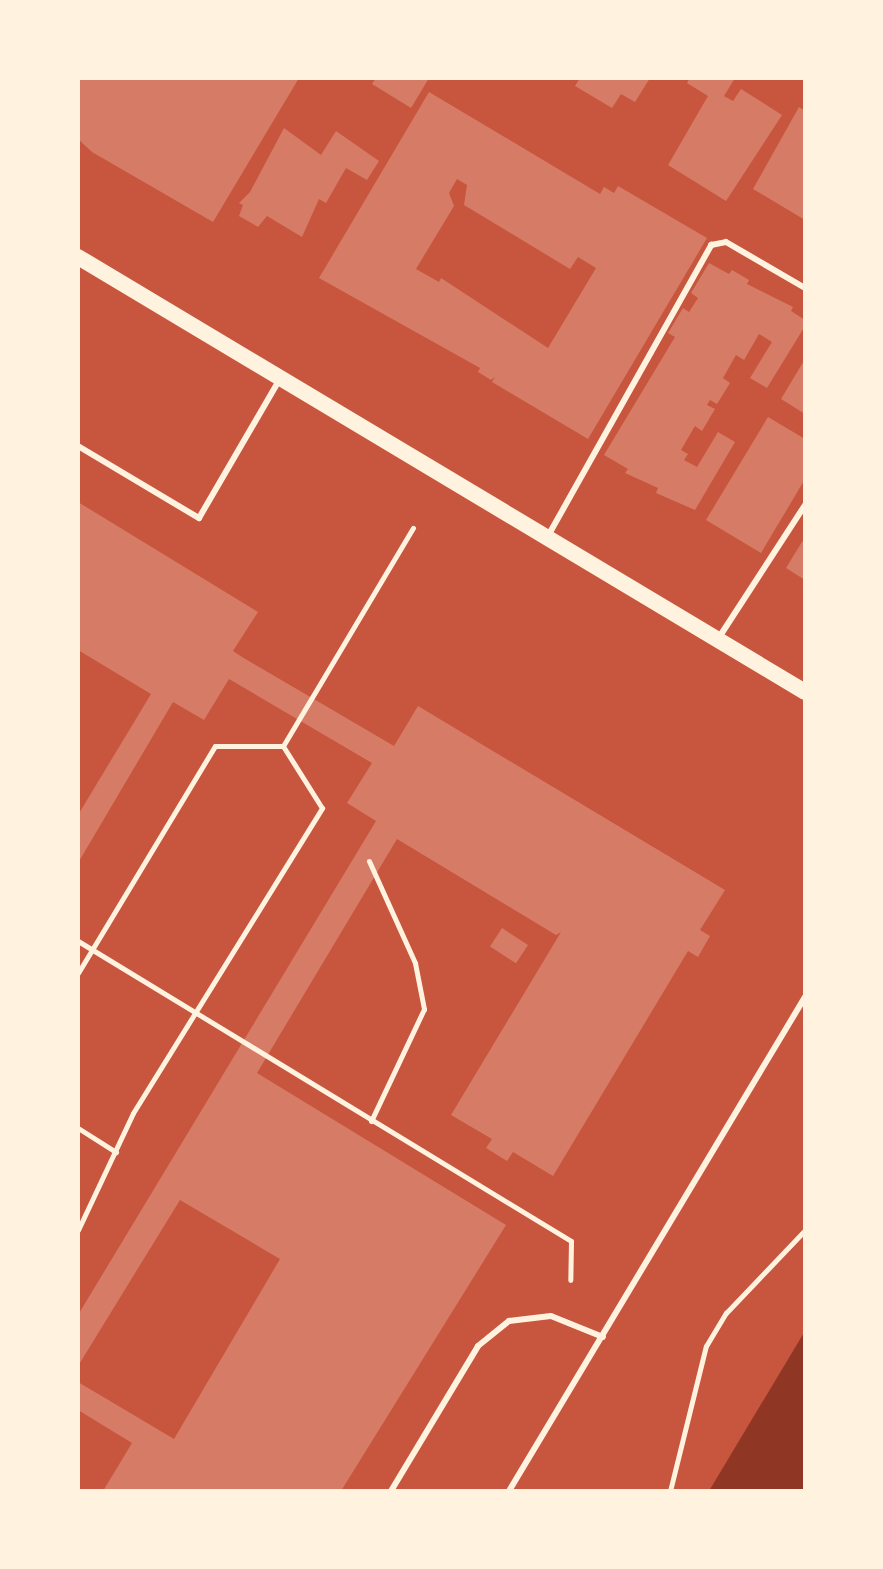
<!DOCTYPE html>
<html>
<head>
<meta charset="utf-8">
<style>
	body { margin:0 }
	#map { position:relative; width:883px; height:1569px; overflow:hidden; background:#c8553d; font-family:Lato,sans-serif }
	div>[style] { position:absolute }
	[style*='--x'] { left:calc(var(--x)*1px); top:calc(var(--y)*1px); width:calc(var(--w)*1px); rotate:calc(var(--a)*1deg) }
	.water>* { inset:0; background:#8f3625 }
	.building>* { inset:0; background:#d67c66; transform-origin:0 0 }
	.path>* { height:5px; margin:-2.5px; padding:0 2.5px; transform-origin:2.5px; border-radius:2.5px; background:#fff3e0 }
	.service>* { height:6px; margin:-3px; padding:0 3px; transform-origin:3px; border-radius:3px; background:#fff3e0 }
	.secondary>* { height:16px; margin:-8px; padding:0 8px; transform-origin:8px; border-radius:8px; background:#fff3e0 }
	span { translate:-50% -50%; white-space:nowrap; text-align:center; line-height:1.15; -webkit-text-stroke:8px #fff3e0; paint-order:stroke }
	.frame { position:absolute; inset:0; border:80px solid #fff3e0; pointer-events:none }
</style>
</head>
<body>
<div id="map">
	<div class="water">
		<i style="clip-path:polygon(805px 1331px,805px 1491px,709px 1491px)"></i>
	</div>
	<div class="building">
		<i style="clip-path:polygon(78px 78px,299px 78px,213px 222px,92px 152px,78px 139px)"></i>
		<i style="clip-path:polygon(376px 78px,429px 78px,411px 108px,372px 84px)"></i>
		<i style="clip-path:polygon(580px 78px,650px 78px,635px 102px,621px 94px,612px 108px,575px 86px)"></i>
		<i style="clip-path:polygon(690px 78px,735px 78px,724px 96px,733px 101px,741px 89px,782px 115px,726px 201px,668px 165px,708px 96px,687px 83px)"></i>
		<i style="clip-path:polygon(evenodd,429px 92px,600px 194px,604px 187px,614px 193px,618px 186px,707px 238px,588px 439px,492px 382px,495px 377px,491px 380px,478px 372px,480px 368px,319px 278px,429px 92px,457px 179px,467px 185px,464px 205px,570px 269px,578px 257px,596px 268px,548px 348px,441px 278px,439px 282px,416px 269px,454px 206px,449px 193px,457px 179px)"></i>
		<i style="clip-path:polygon(799px 107px,805px 111px,805px 220px,753px 189px)"></i>
		<i style="clip-path:polygon(284px 128px,321px 155px,336px 131px,379px 161px,367px 180px,346px 168px,326px 203px,319px 199px,302px 237px,267px 216px,258px 227px,239px 216px,243px 205px,239px 203px,250px 192px)"></i>
		<i style="clip-path:polygon(709px 263px,729px 274px,732px 270px,749px 280px,747px 284px,793px 307px,791px 311px,805px 320px,805px 326px,767px 388px,750px 378px,772px 342px,759px 334px,744px 360px,736px 355px,723px 378px,730px 383px,717px 404px,710px 400px,707px 405px,715px 409px,702px 431px,695px 426px,681px 450px,688px 454px,684px 460px,697px 467px,718px 432px,735px 442px,695px 510px,656px 493px,658px 488px,625px 473px,628px 469px,604px 455px,675px 337px,668px 333px,683px 308px,689px 312px,698px 298px,691px 293px)"></i>
		<i style="clip-path:polygon(805px 359px,805px 414px,781px 399px)"></i>
		<i style="clip-path:polygon(768px 417px,805px 439px,805px 479px,761px 553px,706px 520px)"></i>
		<i style="clip-path:polygon(78px 502px,258px 612px,233px 651px,242px 657px,394px 746px,418px 706px,725px 890px,700px 930px,710px 936px,698px 957px,688px 951px,553px 1176px,513px 1152px,507px 1161px,486px 1148px,492px 1139px,451px 1115px,561px 932px,556px 935px,397px 839px,257px 1073px,506px 1225px,341px 1491px,103px 1491px,132px 1443px,78px 1410px,78px 1382px,174px 1439px,280px 1259px,180px 1200px,78px 1366px,78px 1315px,376px 821px,347px 803px,372px 763px,229px 679px,204px 720px,173px 702px,78px 863px,78px 815px,151px 694px,78px 650px)"></i>
		<i style="clip-path:polygon(805px 537px,805px 580px,786px 568px)"></i>
		<i style="left:502px;top:928px;width:31px;height:22px;rotate:33deg"></i>
	</div>
	<div class="path">
		<i style="--x:369;--y:861;--w:112;--a:65.7"></i>
		<i style="--x:415;--y:963;--w:47;--a:78.9"></i>
		<i style="--x:424;--y:1009;--w:124;--a:115.3"></i>
		<i style="--x:78;--y:941;--w:577;--a:31.32"></i>
		<i style="--x:571;--y:1241;--w:39;--a:91"></i>
		<i style="--x:78;--y:973;--w:265;--a:-58.9"></i>
		<i style="--x:215;--y:746;--w:68;--a:0"></i>
		<i style="--x:283;--y:746;--w:254;--a:-59.2"></i>
		<i style="--x:78;--y:1128;--w:45;--a:32.3"></i>
		<i style="--x:78;--y:1230;--w:129;--a:-64.8"></i>
		<i style="--x:133;--y:1113;--w:359;--a:-58.2"></i>
		<i style="--x:322;--y:808;--w:73;--a:-122.2"></i>
		<i style="--x:670;--y:1491;--w:149;--a:-76.1"></i>
		<i style="--x:706;--y:1346;--w:39;--a:-59"></i>
		<i style="--x:726;--y:1313;--w:115;--a:-46.4"></i>
	</div>
	<div class="service">
		<i style="--x:78;--y:446;--w:141;--a:30.8"></i>
		<i style="--x:199;--y:518;--w:161;--a:-59.8"></i>
		<i style="--x:548;--y:536;--w:334;--a:-60.7"></i>
		<i style="--x:711;--y:245;--w:15;--a:-11"></i>
		<i style="--x:726;--y:242;--w:91;--a:30.2"></i>
		<i style="--x:718;--y:639;--w:160;--a:-57"></i>
		<i style="--x:391;--y:1491;--w:169;--a:-59"></i>
		<i style="--x:478;--y:1346;--w:40;--a:-39"></i>
		<i style="--x:509;--y:1321;--w:42;--a:-6.8"></i>
		<i style="--x:551;--y:1316;--w:56;--a:22"></i>
		<i style="--x:509;--y:1491;--w:576;--a:-59.07"></i>
	</div>
	<div class="secondary">
		<i style="--x:78;--y:257;--w:847;--a:30.89"></i>
	</div>
	<div class="frame"></div>
</div>
</body>
</html>
